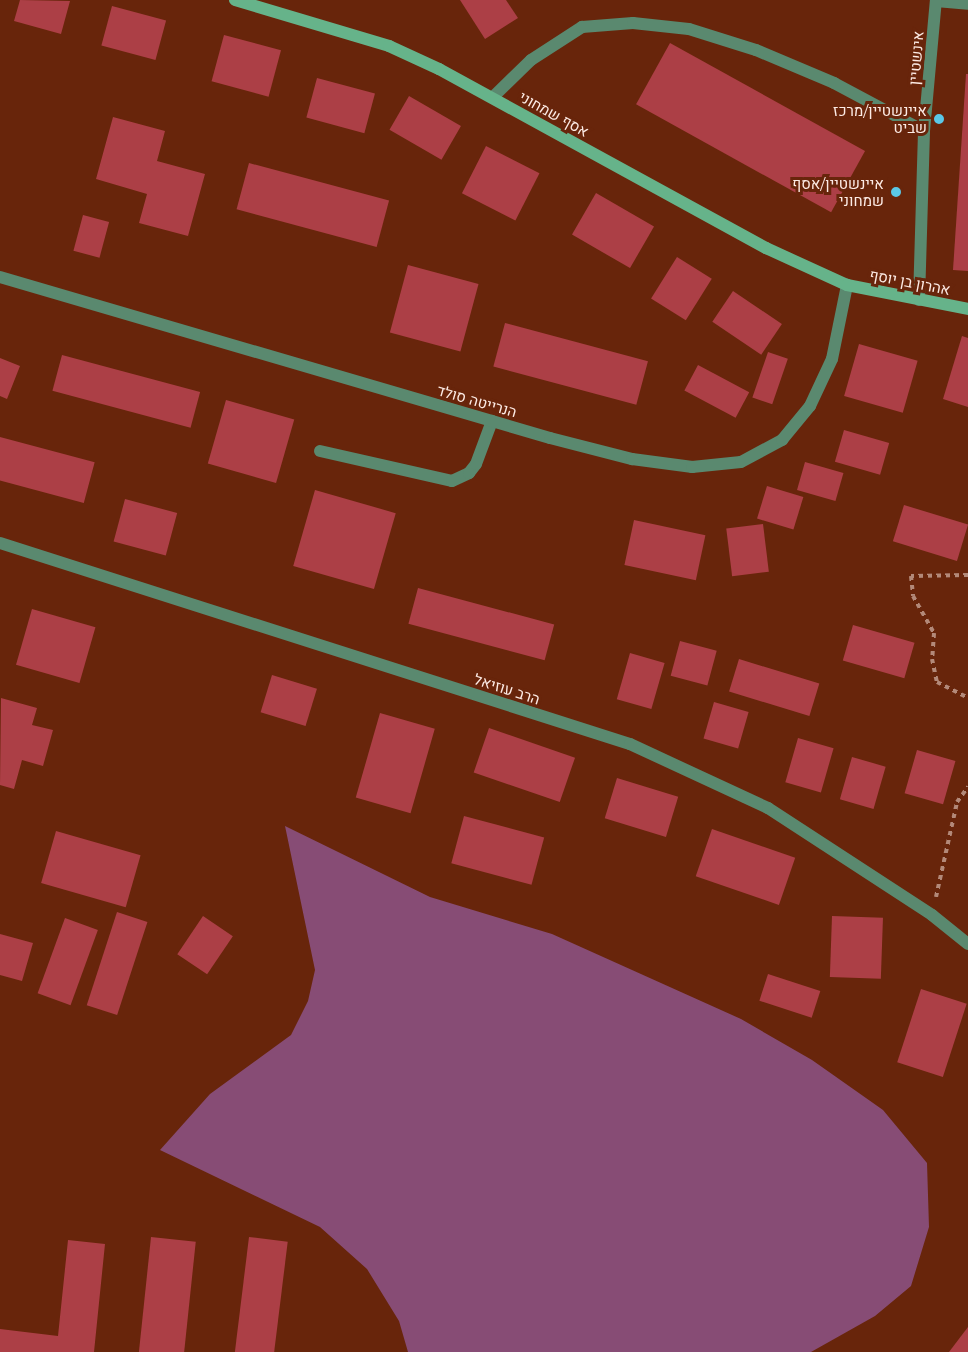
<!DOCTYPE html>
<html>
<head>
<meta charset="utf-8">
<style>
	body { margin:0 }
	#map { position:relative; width:968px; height:1352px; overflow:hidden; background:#68250b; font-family:Montserrat,Heebo,sans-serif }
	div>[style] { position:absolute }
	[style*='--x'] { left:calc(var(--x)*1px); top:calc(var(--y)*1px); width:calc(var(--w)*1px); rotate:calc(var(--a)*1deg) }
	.green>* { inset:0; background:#874c75 }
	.building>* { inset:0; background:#ac3f46; transform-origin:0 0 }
	.path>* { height:4px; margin-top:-2px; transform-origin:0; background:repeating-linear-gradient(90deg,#b38979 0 4.5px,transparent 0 9px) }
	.lane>* { height:12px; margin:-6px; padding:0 6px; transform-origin:6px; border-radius:6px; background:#5a896f }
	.street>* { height:12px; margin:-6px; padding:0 6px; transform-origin:6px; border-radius:6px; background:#5a896f }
	.secondary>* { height:12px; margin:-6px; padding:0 6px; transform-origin:6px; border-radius:6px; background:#66b38a }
	.dots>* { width:16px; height:16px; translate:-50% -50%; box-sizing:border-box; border:3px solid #68250b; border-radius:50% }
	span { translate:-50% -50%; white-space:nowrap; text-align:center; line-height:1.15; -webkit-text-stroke:6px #68250b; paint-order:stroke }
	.street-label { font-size:15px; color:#fdebe5 }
	.poi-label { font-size:15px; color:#fdebe5 }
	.right { translate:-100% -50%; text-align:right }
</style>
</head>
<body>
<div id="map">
	<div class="green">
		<i style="clip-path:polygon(285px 826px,430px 897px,552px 934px,741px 1019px,812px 1060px,883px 1110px,927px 1163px,929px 1227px,911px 1286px,875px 1316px,811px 1352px,408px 1352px,399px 1321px,367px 1269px,320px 1227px,160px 1150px,210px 1094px,291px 1035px,308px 1001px,315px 970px)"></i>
	</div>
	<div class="building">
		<i style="clip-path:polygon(20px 0,70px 1px,61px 34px,14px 21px)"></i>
		<i style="clip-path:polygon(460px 0,506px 0,518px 18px,485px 39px)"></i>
		<i style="left:112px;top:6px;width:56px;height:41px;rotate:15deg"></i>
		<i style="left:224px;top:35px;width:59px;height:48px;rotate:15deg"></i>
		<i style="left:670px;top:43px;width:223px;height:70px;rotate:29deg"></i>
		<i style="clip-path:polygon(966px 74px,968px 74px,968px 271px,953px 270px)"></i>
		<i style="left:317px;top:78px;width:60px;height:41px;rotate:15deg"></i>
		<i style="left:409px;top:96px;width:60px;height:39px;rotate:30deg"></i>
		<i style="clip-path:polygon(113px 117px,165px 131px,157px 161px,205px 174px,188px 236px,139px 223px,147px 194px,96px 179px)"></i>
		<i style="left:486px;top:146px;width:60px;height:53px;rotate:27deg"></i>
		<i style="left:249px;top:163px;width:145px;height:48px;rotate:15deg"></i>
		<i style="left:596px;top:193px;width:67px;height:48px;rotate:30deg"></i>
		<i style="left:83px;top:215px;width:27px;height:37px;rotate:15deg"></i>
		<i style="left:677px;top:257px;width:41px;height:49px;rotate:32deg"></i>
		<i style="left:408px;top:265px;width:73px;height:70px;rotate:15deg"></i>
		<i style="left:733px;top:291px;width:59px;height:37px;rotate:34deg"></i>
		<i style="left:505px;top:323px;width:148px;height:45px;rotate:15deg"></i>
		<i style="clip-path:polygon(962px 336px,968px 338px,968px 407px,943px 399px)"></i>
		<i style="left:859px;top:344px;width:61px;height:54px;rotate:16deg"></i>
		<i style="left:768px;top:352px;width:21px;height:48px;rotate:19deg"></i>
		<i style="left:62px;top:355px;width:143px;height:37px;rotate:15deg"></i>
		<i style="clip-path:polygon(0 358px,20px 366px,7px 399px,0 396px)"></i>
		<i style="left:698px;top:365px;width:58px;height:29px;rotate:28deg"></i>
		<i style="left:226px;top:400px;width:71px;height:66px;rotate:16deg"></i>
		<i style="left:844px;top:430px;width:47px;height:33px;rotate:16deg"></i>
		<i style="left:0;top:437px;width:98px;height:42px;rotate:15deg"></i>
		<i style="left:805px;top:462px;width:40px;height:29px;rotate:16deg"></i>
		<i style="left:767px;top:486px;width:38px;height:34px;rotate:17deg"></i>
		<i style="left:315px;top:490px;width:84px;height:79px;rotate:16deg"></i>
		<i style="left:125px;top:499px;width:54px;height:44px;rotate:15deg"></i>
		<i style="left:904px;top:505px;width:67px;height:38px;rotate:17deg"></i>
		<i style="left:634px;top:520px;width:73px;height:46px;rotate:12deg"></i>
		<i style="left:763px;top:524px;width:48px;height:37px;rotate:83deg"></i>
		<i style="left:418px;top:588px;width:141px;height:37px;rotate:15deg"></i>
		<i style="left:32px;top:609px;width:66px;height:58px;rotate:16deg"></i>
		<i style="left:853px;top:625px;width:64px;height:37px;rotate:16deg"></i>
		<i style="left:680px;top:641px;width:38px;height:36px;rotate:15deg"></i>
		<i style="left:630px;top:653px;width:36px;height:48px;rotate:16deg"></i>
		<i style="left:739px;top:659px;width:84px;height:34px;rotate:17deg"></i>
		<i style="left:272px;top:675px;width:47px;height:39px;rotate:17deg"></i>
		<i style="clip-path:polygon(1px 698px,37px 708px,32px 725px,53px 730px,43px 766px,22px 760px,14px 789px,0 785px)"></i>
		<i style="left:714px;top:702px;width:36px;height:38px;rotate:16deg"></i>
		<i style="left:380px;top:713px;width:57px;height:88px;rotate:16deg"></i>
		<i style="left:489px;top:728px;width:91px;height:47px;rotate:19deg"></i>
		<i style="left:798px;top:738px;width:37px;height:46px;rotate:16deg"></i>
		<i style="left:917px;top:750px;width:40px;height:45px;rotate:16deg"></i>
		<i style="left:852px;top:757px;width:35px;height:44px;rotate:16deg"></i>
		<i style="left:617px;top:778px;width:64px;height:42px;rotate:17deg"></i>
		<i style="left:464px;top:816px;width:83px;height:49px;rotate:15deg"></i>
		<i style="left:712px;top:829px;width:88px;height:50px;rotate:19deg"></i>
		<i style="left:56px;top:831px;width:88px;height:54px;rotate:16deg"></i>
		<i style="left:117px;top:912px;width:32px;height:98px;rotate:18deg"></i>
		<i style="left:203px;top:916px;width:36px;height:46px;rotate:34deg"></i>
		<i style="left:832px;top:916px;width:51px;height:61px;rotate:2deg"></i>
		<i style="left:65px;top:918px;width:35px;height:80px;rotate:20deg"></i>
		<i style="clip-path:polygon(0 934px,33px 943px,22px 981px,0 975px)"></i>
		<i style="left:768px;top:974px;width:55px;height:28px;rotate:18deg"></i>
		<i style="left:921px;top:989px;width:48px;height:77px;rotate:18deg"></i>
		<i style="left:151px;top:1237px;width:45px;height:116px;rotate:6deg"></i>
		<i style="left:249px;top:1237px;width:39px;height:116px;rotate:7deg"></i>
		<i style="clip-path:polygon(68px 1240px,105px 1244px,94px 1352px,0 1352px,0 1329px,58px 1336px)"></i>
		<i style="clip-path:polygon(968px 1327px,968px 1352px,949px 1352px)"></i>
	</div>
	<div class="path">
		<i style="--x:968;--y:575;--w:57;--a:179"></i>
		<i style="--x:911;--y:576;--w:20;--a:84"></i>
		<i style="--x:913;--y:596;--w:43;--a:60.4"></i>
		<i style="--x:934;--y:633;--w:26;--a:94"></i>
		<i style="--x:932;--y:659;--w:24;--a:78"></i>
		<i style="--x:937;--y:682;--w:35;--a:27"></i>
		<i style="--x:936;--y:897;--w:97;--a:-77.5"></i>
		<i style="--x:957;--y:802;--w:19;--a:-54"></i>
	</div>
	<div class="lane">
		<i style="--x:493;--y:97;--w:53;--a:-44.2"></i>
		<i style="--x:531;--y:60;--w:61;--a:-32.9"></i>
		<i style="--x:582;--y:27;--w:51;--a:-4.5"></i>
		<i style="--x:633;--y:23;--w:56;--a:6.1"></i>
		<i style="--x:689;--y:29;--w:70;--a:17.4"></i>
		<i style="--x:756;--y:50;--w:85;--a:22.9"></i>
		<i style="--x:834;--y:83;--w:102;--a:28.1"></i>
		<i style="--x:320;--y:451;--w:135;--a:12.8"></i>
		<i style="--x:452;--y:481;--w:19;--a:-25"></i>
		<i style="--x:469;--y:473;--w:11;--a:-52"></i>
		<i style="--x:476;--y:464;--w:46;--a:-69.6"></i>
	</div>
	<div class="street">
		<i style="--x:936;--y:1;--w:32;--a:5"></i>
		<i style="--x:0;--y:277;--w:573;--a:16.32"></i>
		<i style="--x:550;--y:438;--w:85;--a:14.4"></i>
		<i style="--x:632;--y:459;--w:61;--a:7.6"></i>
		<i style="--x:692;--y:467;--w:49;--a:-5.8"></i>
		<i style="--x:741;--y:462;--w:47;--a:-28.2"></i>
		<i style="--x:782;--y:440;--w:44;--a:-50.5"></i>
		<i style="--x:810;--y:406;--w:52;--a:-64.9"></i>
		<i style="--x:832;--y:359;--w:76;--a:-78.5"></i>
		<i style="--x:919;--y:300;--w:169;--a:-88.3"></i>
		<i style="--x:924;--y:131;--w:132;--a:-84.8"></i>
		<i style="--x:0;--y:543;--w:661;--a:17.7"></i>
		<i style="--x:630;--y:744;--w:152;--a:24.9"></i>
		<i style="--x:768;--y:808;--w:196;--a:33.1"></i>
		<i style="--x:932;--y:915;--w:46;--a:38.9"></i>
	</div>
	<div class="secondary">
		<i style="--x:235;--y:0;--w:161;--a:16.6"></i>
		<i style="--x:389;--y:46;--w:55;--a:24.7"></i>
		<i style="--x:439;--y:69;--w:373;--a:28.7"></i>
		<i style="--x:766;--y:248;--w:89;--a:24.6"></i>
		<i style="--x:847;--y:285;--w:123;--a:11.2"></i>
	</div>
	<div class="dots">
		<i style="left:939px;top:119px;background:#5bc8e7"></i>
		<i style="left:896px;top:192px;background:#5bc8e7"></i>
	</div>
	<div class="street-label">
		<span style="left:916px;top:58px;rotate:-85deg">אינשטיין</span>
		<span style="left:554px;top:114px;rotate:29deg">אסף שמחוני</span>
		<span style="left:910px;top:282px;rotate:11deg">אהרון בן יוסף</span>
		<span style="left:477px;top:401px;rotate:16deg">הנרייטה סולד</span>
		<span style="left:507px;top:689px;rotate:18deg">הרב עוזיאל</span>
	</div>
	<div class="poi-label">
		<span class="right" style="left:927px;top:119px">איינשטיין/מרכז<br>שביט</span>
		<span class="right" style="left:884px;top:192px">איינשטיין/אסף<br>שמחוני</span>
	</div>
</div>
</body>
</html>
